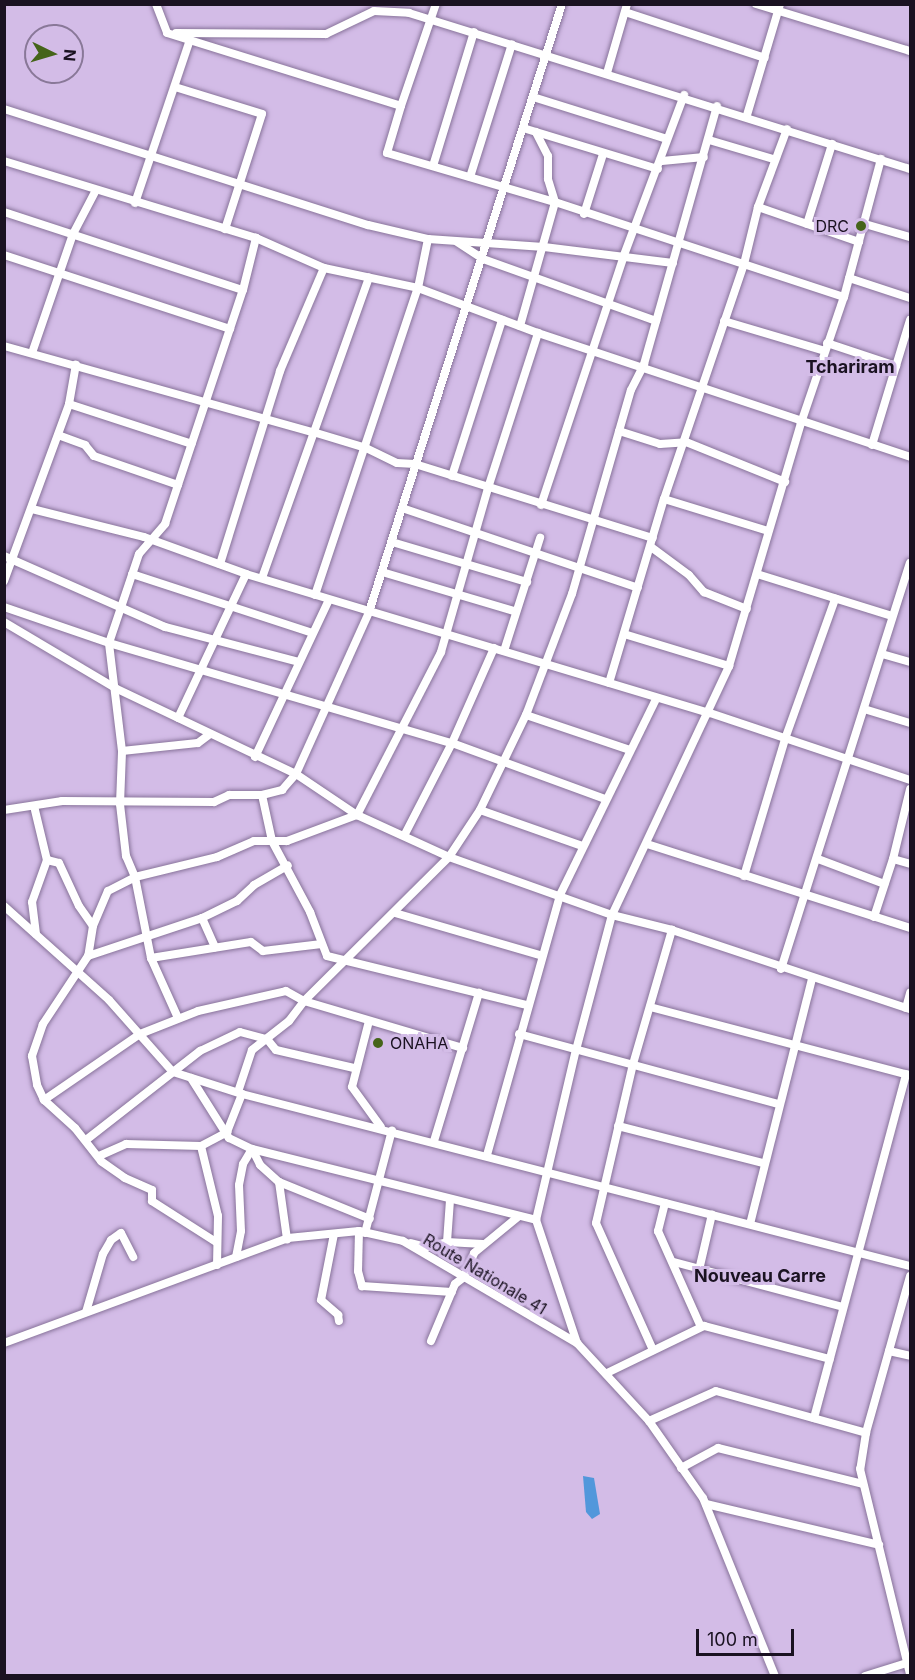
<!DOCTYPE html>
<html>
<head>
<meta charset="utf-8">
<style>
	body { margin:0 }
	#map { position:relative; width:915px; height:1680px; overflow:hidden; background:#d3bce7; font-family:Inter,sans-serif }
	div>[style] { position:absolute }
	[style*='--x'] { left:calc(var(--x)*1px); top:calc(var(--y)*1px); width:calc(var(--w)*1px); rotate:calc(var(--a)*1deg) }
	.water>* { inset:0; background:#5297db }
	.roads { filter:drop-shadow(0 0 2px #88739a) drop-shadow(0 0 2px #88739a) }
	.minor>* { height:8px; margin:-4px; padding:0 4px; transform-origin:4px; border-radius:4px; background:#fff }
	.dots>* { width:16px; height:16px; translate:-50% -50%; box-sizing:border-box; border:3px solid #d3bce7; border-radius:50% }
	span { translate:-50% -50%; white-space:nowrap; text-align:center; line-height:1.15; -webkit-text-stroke:6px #d3bce7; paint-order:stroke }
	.poi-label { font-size:16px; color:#1a1221 }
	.right { translate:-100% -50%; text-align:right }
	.left { translate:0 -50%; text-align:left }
	.street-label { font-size:16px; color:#1a1221 }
	.neighbourhood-label { font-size:18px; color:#1a1221; font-weight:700 }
	.frame { position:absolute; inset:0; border:6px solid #1a1221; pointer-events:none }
	.north { position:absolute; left:24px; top:24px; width:60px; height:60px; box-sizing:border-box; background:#d3bce7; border:2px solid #897898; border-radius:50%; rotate:95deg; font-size:16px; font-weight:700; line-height:24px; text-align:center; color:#1a1221 }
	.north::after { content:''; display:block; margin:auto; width:21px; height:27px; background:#456419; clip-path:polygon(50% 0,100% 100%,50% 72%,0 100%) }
	.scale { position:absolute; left:696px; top:1629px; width:98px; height:27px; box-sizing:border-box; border:3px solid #1a1221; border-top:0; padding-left:8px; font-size:18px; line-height:21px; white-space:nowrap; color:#1a1221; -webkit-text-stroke:4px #d3bce7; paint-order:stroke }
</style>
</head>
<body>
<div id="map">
	<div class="water">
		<i style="clip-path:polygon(583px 1476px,594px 1478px,600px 1514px,592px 1519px,586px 1512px)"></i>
	</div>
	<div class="roads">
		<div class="minor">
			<i style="--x:156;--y:4;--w:31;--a:69"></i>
			<i style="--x:167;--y:33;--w:245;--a:17.3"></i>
			<i style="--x:401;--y:106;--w:49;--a:106.6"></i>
			<i style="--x:387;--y:153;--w:175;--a:16.3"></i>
			<i style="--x:555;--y:202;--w:304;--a:18.2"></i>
			<i style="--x:756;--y:4;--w:161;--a:17"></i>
			<i style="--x:625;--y:12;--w:147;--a:18.2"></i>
			<i style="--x:176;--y:33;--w:150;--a:0.4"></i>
			<i style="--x:326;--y:34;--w:53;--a:-25.6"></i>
			<i style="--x:374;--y:11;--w:35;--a:3"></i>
			<i style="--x:409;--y:13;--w:525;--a:17.3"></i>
			<i style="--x:607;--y:73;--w:72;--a:-73.8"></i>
			<i style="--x:175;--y:87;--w:91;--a:17.2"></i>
			<i style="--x:262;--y:114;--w:121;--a:107.8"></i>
			<i style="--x:533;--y:97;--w:140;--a:17.4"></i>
			<i style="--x:401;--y:106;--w:108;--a:-71.1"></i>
			<i style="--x:4;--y:109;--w:382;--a:17.7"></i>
			<i style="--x:368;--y:225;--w:62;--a:13.1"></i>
			<i style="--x:428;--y:239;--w:116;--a:3.9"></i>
			<i style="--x:544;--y:247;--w:130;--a:7.1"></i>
			<i style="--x:747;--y:115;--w:116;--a:-73.4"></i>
			<i style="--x:523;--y:128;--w:141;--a:16.9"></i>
			<i style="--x:709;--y:140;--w:67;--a:16.5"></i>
			<i style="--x:4;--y:161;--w:264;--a:17"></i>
			<i style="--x:256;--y:238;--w:74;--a:23.8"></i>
			<i style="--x:324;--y:268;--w:96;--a:12"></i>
			<i style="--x:418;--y:288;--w:128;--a:20.6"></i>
			<i style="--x:538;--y:333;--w:392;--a:18.4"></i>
			<i style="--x:662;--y:161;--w:42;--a:-5.4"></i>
			<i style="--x:433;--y:166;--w:140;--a:-73"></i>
			<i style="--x:470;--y:177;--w:139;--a:-72.5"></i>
			<i style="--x:135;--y:203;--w:172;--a:-71.4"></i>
			<i style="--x:758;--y:207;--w:107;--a:19.1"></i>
			<i style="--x:4;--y:212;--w:251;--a:18.1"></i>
			<i style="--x:584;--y:214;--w:63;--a:-72.4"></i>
			<i style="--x:807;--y:224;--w:84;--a:-72.6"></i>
			<i style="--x:865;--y:224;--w:47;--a:16.1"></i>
			<i style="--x:457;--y:242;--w:31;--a:33"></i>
			<i style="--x:483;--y:259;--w:184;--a:19.7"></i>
			<i style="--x:4;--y:255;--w:238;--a:18.1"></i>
			<i style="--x:849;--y:278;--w:64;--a:18.2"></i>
			<i style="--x:724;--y:321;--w:105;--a:16.5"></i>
			<i style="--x:520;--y:326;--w:129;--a:-74.2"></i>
			<i style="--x:555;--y:202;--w:24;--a:-107"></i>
			<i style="--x:548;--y:179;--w:23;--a:-90"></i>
			<i style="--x:548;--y:156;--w:27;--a:-117"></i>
			<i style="--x:827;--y:343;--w:73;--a:18.4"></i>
			<i style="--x:4;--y:346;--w:321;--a:15.6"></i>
			<i style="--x:313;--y:432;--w:55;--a:16.8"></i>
			<i style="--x:366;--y:448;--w:34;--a:26"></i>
			<i style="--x:397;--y:463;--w:18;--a:3"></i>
			<i style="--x:415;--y:464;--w:249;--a:17.3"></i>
			<i style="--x:32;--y:353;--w:126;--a:-71"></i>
			<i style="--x:73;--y:234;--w:47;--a:-62.4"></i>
			<i style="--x:69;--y:404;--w:129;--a:18"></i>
			<i style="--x:619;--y:431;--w:43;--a:17.6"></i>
			<i style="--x:660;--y:444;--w:26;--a:-4"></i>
			<i style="--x:686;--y:442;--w:107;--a:22"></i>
			<i style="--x:58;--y:435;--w:29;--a:20"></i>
			<i style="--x:85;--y:445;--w:14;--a:51"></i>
			<i style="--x:94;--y:456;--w:89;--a:19"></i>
			<i style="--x:872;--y:445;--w:131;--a:-73.1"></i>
			<i style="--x:452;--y:476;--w:164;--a:-72.2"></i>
			<i style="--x:664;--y:499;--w:109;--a:17.1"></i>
			<i style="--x:541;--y:505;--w:263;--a:-71.6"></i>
			<i style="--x:624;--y:255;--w:171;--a:-69.4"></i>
			<i style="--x:402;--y:508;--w:249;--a:18.7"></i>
			<i style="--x:32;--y:509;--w:115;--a:14"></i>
			<i style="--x:144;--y:537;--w:109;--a:19.9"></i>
			<i style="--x:246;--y:574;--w:484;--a:16.7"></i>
			<i style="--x:710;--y:713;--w:211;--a:18.5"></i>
			<i style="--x:392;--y:542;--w:141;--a:16.5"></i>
			<i style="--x:651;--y:547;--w:47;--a:36.4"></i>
			<i style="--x:689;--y:575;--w:23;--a:49"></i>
			<i style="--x:704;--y:592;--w:46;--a:21.6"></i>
			<i style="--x:4;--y:556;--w:176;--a:23.8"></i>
			<i style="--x:165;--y:627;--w:138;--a:14.6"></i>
			<i style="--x:220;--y:564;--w:202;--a:-72.7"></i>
			<i style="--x:280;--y:371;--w:112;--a:-66.9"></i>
			<i style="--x:382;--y:572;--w:138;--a:16.5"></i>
			<i style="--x:132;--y:574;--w:190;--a:18.1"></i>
			<i style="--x:757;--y:574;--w:141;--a:17.3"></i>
			<i style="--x:262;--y:578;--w:319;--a:-70.4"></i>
			<i style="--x:4;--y:581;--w:189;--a:-69.8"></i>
			<i style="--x:69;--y:404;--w:40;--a:-80"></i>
			<i style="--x:315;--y:595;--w:324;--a:-71.5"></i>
			<i style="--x:418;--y:288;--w:50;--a:-78.5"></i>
			<i style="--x:4;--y:607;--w:111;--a:18.9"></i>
			<i style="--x:109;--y:643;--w:357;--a:16.3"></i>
			<i style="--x:452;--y:743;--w:163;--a:20.1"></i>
			<i style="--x:4;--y:622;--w:129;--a:30.7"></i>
			<i style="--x:115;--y:688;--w:200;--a:25.4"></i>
			<i style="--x:296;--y:774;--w:73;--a:33.9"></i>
			<i style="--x:357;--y:815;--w:101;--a:24.5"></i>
			<i style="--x:449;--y:857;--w:173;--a:19.6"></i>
			<i style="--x:612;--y:915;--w:62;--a:14"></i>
			<i style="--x:672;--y:930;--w:251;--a:18.4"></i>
			<i style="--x:624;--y:634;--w:110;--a:16.9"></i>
			<i style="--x:504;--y:651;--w:119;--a:-72.3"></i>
			<i style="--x:882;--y:654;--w:29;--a:16"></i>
			<i style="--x:609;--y:683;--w:192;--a:-73.4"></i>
			<i style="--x:664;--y:499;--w:248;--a:-71.2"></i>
			<i style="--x:744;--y:264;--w:59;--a:-76.2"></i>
			<i style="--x:758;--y:207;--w:83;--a:-69.6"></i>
			<i style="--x:864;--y:709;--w:48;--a:16.9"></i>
			<i style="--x:526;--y:715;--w:110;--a:18.6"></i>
			<i style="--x:178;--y:718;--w:159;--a:-64.7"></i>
			<i style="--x:122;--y:751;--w:76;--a:-6"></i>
			<i style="--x:198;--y:743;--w:15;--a:-37"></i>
			<i style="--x:255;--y:757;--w:174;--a:-64.8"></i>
			<i style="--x:262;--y:795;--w:47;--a:77.7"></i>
			<i style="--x:272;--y:841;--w:81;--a:61.8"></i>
			<i style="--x:310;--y:912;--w:47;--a:68.9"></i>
			<i style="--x:327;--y:956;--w:206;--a:13.8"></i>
			<i style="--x:34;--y:806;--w:56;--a:76.5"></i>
			<i style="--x:47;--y:860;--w:12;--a:14"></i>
			<i style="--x:59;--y:863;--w:47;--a:65.1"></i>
			<i style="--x:79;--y:906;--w:24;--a:55"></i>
			<i style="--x:93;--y:926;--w:30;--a:99"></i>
			<i style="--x:88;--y:956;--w:82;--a:123.5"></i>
			<i style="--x:43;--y:1024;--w:34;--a:109"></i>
			<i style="--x:32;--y:1056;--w:29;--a:80"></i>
			<i style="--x:37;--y:1085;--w:17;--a:65"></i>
			<i style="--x:4;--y:810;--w:59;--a:-8.8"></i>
			<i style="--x:62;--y:801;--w:152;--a:0.4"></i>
			<i style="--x:214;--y:802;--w:17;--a:-25"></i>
			<i style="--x:229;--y:795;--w:33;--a:0"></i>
			<i style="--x:262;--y:795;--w:21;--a:-14"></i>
			<i style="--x:282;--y:790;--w:21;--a:-49"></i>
			<i style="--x:296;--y:774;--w:178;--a:-65.7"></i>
			<i style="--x:369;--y:612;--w:638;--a:-72.39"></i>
			<i style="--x:480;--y:810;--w:108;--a:19.4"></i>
			<i style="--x:405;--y:834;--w:102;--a:-62.7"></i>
			<i style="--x:452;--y:743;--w:104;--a:-66.1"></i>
			<i style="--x:647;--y:844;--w:276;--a:17.7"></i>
			<i style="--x:818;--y:859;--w:71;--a:20.7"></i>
			<i style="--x:893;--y:859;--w:18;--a:16"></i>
			<i style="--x:744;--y:876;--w:143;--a:-73.3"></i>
			<i style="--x:785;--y:739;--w:149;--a:-70.3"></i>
			<i style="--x:4;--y:906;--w:141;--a:41.8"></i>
			<i style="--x:109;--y:1000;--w:96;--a:48.4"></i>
			<i style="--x:173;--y:1072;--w:72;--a:17.7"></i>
			<i style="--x:242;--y:1094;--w:690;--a:14.44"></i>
			<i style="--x:395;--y:913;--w:151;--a:16.2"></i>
			<i style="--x:874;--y:917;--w:61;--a:-71.9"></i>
			<i style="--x:893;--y:859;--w:72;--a:-76.3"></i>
			<i style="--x:202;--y:918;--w:32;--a:66"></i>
			<i style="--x:93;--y:926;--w:38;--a:-67"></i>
			<i style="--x:108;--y:891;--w:30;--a:-27"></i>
			<i style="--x:135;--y:877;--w:84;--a:-13.7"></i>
			<i style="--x:217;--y:857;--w:40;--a:-23.4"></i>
			<i style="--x:254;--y:841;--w:33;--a:0"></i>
			<i style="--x:287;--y:841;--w:75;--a:-20.4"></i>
			<i style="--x:357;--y:815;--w:183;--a:-62.7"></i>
			<i style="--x:441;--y:652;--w:171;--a:-74"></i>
			<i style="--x:488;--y:488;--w:163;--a:-72.1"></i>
			<i style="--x:36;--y:934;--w:32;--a:-97"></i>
			<i style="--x:32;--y:902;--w:45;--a:-70.3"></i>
			<i style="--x:88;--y:956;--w:120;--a:-18.4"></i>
			<i style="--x:202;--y:918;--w:39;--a:-26"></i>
			<i style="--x:237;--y:901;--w:23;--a:-43"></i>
			<i style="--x:254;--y:885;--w:39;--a:-30"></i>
			<i style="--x:151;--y:958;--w:101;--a:-9.1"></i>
			<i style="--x:251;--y:942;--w:15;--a:37"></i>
			<i style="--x:263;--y:951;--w:59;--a:-6.8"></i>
			<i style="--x:781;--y:969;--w:426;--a:-72.4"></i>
			<i style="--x:650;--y:1007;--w:269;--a:14.7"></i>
			<i style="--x:906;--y:1008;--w:16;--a:-75"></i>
			<i style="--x:178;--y:1018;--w:66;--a:-114.2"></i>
			<i style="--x:151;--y:958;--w:83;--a:-101.2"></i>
			<i style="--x:135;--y:877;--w:23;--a:-113"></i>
			<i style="--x:126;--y:856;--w:52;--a:-96.6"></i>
			<i style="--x:120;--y:804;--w:53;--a:-87.8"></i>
			<i style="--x:122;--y:751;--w:109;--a:-96.9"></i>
			<i style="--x:109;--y:643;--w:94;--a:-71.4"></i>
			<i style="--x:139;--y:554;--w:40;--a:-49"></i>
			<i style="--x:165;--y:524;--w:247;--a:-71.6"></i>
			<i style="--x:243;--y:290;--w:54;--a:-76"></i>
			<i style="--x:369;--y:1021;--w:68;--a:104.4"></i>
			<i style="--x:352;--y:1087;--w:49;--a:54.1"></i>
			<i style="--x:519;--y:1034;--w:269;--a:15.1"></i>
			<i style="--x:191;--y:1078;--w:71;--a:57.7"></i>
			<i style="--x:229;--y:1138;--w:25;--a:26"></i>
			<i style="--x:252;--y:1149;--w:293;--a:14"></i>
			<i style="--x:238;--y:1092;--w:44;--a:-71.6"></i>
			<i style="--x:252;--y:1050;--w:47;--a:-38.1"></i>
			<i style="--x:289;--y:1021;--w:25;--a:-53"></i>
			<i style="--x:304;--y:1001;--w:204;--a:-44.8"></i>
			<i style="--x:449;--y:857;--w:56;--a:-56.6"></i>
			<i style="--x:480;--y:810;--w:106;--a:-64.2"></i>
			<i style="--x:526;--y:715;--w:129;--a:-69.2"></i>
			<i style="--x:572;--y:594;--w:212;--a:-73.9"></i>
			<i style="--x:631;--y:390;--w:29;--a:-63"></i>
			<i style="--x:644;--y:364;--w:268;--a:-74.2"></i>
			<i style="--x:618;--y:1126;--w:150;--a:14.3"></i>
			<i style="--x:86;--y:1140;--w:145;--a:-38"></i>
			<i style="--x:200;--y:1051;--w:44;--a:-25.4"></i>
			<i style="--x:240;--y:1032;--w:28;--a:15"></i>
			<i style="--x:267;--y:1039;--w:14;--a:51"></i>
			<i style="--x:276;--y:1050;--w:80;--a:13"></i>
			<i style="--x:434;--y:1141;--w:155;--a:-73.1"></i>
			<i style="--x:252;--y:1149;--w:18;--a:63"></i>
			<i style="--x:260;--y:1165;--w:25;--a:42"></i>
			<i style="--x:279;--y:1182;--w:98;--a:22.1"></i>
			<i style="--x:487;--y:1155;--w:270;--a:-74.3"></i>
			<i style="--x:560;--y:895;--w:218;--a:-63.9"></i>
			<i style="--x:99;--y:1156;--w:30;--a:-24"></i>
			<i style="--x:126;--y:1144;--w:75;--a:1.5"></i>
			<i style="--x:279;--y:1182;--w:58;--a:82"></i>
			<i style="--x:665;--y:1203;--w:29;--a:104"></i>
			<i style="--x:658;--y:1231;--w:105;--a:65.9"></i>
			<i style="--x:750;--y:1224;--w:253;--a:-75.8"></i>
			<i style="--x:359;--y:1231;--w:40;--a:91.4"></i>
			<i style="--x:358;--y:1271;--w:16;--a:75"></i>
			<i style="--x:362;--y:1286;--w:90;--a:3.8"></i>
			<i style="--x:365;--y:1233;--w:106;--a:-75.3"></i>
			<i style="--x:334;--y:1234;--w:67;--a:101.1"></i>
			<i style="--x:321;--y:1300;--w:23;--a:41"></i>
			<i style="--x:338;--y:1315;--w:6;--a:81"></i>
			<i style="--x:216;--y:1242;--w:76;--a:-147.4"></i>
			<i style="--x:152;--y:1201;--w:11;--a:-90"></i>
			<i style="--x:152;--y:1190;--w:30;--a:-156"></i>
			<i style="--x:125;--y:1178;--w:29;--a:-145"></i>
			<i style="--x:101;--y:1161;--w:42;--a:-128.2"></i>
			<i style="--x:75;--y:1128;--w:42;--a:-137.9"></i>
			<i style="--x:44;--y:1100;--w:116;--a:-34.5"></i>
			<i style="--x:140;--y:1034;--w:62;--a:-21.6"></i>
			<i style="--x:198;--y:1011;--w:90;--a:-12.8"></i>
			<i style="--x:286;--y:991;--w:21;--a:29"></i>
			<i style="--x:304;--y:1001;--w:166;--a:16.5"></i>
			<i style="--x:447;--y:1242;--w:42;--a:-85.9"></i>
			<i style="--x:411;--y:1243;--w:16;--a:15"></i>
			<i style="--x:426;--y:1247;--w:22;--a:-13"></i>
			<i style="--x:447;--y:1242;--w:36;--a:3"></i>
			<i style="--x:236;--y:1257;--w:26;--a:-79"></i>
			<i style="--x:241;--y:1231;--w:46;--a:-92.5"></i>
			<i style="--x:239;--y:1185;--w:21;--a:-79"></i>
			<i style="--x:243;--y:1164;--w:17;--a:-59"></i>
			<i style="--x:674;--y:1262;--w:175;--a:14.9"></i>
			<i style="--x:217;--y:1265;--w:49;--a:-88.8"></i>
			<i style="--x:218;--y:1216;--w:72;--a:-103.7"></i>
			<i style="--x:201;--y:1146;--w:30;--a:-28"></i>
			<i style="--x:227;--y:1132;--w:41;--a:-68.5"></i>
			<i style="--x:699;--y:1270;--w:57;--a:-76.9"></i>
			<i style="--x:910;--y:1276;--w:163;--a:105.7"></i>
			<i style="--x:866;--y:1433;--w:36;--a:99"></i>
			<i style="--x:860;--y:1469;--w:211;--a:76.3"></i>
			<i style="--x:86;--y:1312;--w:60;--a:-73.7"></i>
			<i style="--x:103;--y:1254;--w:16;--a:-60"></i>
			<i style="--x:111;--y:1240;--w:12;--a:-35"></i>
			<i style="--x:121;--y:1233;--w:27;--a:63"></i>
			<i style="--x:431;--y:1341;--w:62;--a:-67.2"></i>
			<i style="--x:455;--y:1284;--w:11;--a:-38"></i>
			<i style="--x:464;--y:1277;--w:26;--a:-67"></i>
			<i style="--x:474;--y:1253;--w:58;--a:-39.4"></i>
			<i style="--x:4;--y:1343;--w:303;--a:-20.3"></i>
			<i style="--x:288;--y:1238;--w:71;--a:-5.6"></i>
			<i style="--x:359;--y:1231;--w:45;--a:12.8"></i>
			<i style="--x:403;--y:1241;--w:202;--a:30.4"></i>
			<i style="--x:577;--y:1343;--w:106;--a:47.3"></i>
			<i style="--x:649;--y:1421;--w:94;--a:55"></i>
			<i style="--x:703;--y:1498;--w:192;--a:68"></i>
			<i style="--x:577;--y:1343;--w:130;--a:-108.4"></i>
			<i style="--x:536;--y:1220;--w:175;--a:-76.8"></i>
			<i style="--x:576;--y:1050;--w:140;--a:-75.1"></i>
			<i style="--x:612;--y:915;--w:275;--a:-64.8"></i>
			<i style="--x:729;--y:666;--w:253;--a:-73.5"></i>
			<i style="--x:801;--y:423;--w:133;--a:-71.2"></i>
			<i style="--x:844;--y:297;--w:143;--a:-75"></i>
			<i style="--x:653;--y:1350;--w:139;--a:-114.2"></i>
			<i style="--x:596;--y:1223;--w:163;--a:-76.9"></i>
			<i style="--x:633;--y:1064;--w:140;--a:-73.8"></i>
			<i style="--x:889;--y:1351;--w:22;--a:13"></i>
			<i style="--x:607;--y:1373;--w:108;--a:-25.9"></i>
			<i style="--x:704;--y:1326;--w:130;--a:14.7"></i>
			<i style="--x:814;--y:1418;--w:356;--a:-75"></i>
			<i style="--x:649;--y:1421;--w:73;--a:-24.1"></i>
			<i style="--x:716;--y:1391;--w:156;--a:15.6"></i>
			<i style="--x:681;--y:1468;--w:42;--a:-28.4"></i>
			<i style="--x:718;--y:1448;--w:149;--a:13.9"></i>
			<i style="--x:706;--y:1504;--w:178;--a:13.3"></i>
			<i style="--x:865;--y:1676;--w:47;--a:-17.3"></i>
		</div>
	</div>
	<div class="dots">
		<i style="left:861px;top:226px;background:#456419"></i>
		<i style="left:378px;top:1043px;background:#456419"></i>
	</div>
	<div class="poi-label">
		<span class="right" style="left:849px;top:226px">DRC</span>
		<span class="left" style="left:390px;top:1043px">ONAHA</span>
	</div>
	<div class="street-label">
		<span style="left:485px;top:1274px;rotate:31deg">Route Nationale 41</span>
	</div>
	<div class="neighbourhood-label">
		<span style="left:850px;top:367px">Tchariram</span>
		<span style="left:760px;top:1276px">Nouveau Carre</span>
	</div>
	<div class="frame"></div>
	<div class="north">N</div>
	<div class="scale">100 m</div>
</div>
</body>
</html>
